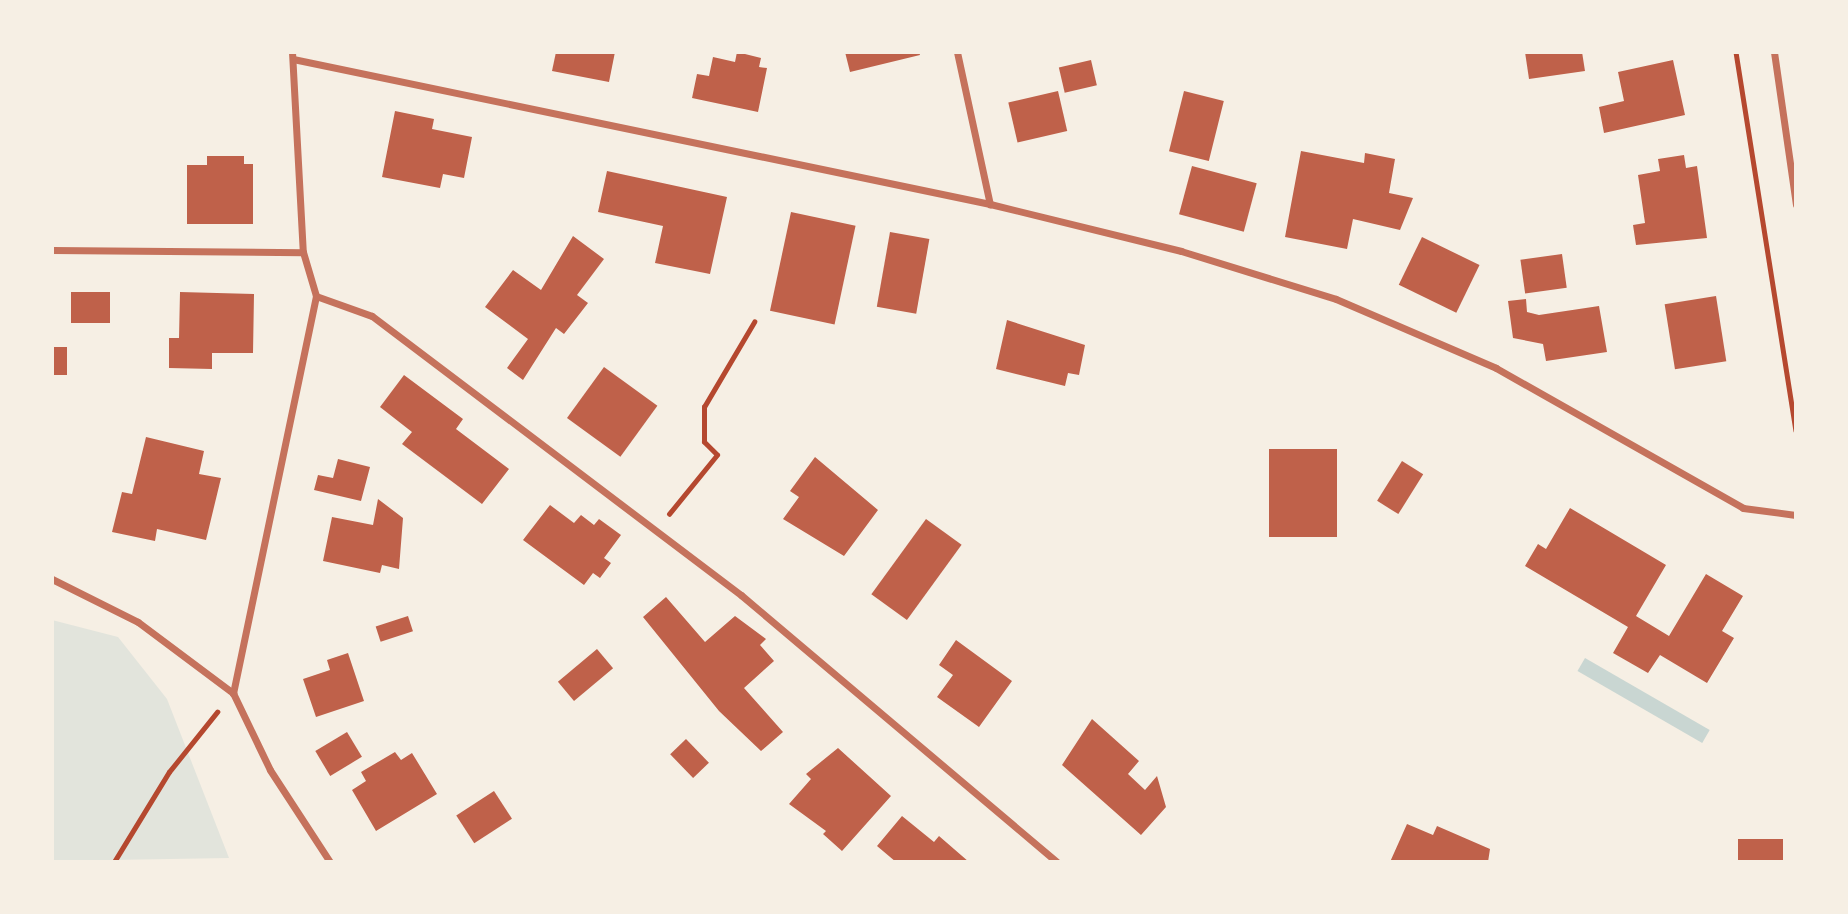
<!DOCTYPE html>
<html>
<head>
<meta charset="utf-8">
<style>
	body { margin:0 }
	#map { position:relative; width:1848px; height:914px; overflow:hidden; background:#f6efe4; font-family:Roboto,sans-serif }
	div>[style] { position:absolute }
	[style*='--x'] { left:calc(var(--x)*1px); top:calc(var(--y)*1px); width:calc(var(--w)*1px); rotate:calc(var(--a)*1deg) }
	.green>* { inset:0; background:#e2e4dc }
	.water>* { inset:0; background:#c9d6d2; transform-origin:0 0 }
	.building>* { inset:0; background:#bf614a; transform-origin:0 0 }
	.path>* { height:4.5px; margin:-2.25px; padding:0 2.25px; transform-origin:2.25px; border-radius:2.25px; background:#b5482f }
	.minor>* { height:7px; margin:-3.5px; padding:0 3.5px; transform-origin:3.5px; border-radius:3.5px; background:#c5725c }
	span { translate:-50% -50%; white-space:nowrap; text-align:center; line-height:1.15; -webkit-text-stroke:7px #f6efe4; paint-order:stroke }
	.frame { position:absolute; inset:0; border:54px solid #f6efe4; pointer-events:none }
</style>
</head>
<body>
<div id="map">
	<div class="green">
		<i style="clip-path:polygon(52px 620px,118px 637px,167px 699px,229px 858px,53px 861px)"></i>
	</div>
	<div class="water">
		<i style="left:1585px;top:658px;width:144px;height:15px;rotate:30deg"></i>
	</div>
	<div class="building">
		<i style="clip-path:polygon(556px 52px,615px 52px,609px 82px,552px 71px)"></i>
		<i style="clip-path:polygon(737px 52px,761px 58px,759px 67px,767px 68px,758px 112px,692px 98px,697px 74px,709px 76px,713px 57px,735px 62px)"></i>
		<i style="clip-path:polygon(845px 52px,919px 52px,920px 55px,850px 72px)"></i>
		<i style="clip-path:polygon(1525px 52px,1582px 52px,1585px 71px,1529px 79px)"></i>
		<i style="left:1091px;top:60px;width:26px;height:33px;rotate:77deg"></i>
		<i style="clip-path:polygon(1673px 60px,1685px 115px,1604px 133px,1599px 107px,1624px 101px,1618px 72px)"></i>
		<i style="left:1058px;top:91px;width:41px;height:51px;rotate:77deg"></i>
		<i style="left:1184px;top:91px;width:41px;height:62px;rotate:14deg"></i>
		<i style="clip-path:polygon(395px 111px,434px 119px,432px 129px,472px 137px,464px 178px,443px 174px,440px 188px,382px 177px)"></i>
		<i style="clip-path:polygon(1301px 151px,1364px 163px,1365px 153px,1395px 159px,1389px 193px,1413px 198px,1400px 230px,1353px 219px,1347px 249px,1285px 237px)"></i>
		<i style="clip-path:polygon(1684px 155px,1686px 168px,1697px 166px,1707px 238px,1636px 245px,1633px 225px,1645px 223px,1638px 175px,1660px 171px,1658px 159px)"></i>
		<i style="clip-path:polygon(207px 156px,244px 156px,244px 164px,253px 164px,253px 224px,187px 224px,187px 165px,207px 165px)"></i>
		<i style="left:1192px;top:166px;width:67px;height:50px;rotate:15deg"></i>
		<i style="clip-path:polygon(607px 171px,727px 197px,710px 274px,655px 263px,663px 226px,598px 212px)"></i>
		<i style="left:791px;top:212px;width:66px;height:101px;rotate:12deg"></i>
		<i style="left:890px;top:232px;width:40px;height:76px;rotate:10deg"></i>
		<i style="clip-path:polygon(573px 236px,604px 259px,577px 295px,588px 303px,564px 334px,556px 328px,523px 380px,507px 368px,528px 339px,485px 307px,513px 270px,541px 290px)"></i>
		<i style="left:1422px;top:237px;width:64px;height:53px;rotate:26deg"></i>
		<i style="left:1562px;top:254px;width:34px;height:42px;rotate:82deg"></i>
		<i style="left:71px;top:292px;width:39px;height:31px"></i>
		<i style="clip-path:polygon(180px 292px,254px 294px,253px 353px,212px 353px,212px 369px,169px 368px,169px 338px,179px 338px)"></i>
		<i style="left:1716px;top:296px;width:66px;height:52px;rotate:81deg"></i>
		<i style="clip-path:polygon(1526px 299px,1527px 312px,1539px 315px,1599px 306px,1607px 352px,1546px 361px,1543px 344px,1513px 338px,1508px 301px)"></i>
		<i style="clip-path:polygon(1007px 320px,1085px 345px,1079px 375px,1068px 373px,1065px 386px,996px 369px)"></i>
		<i style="left:52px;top:347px;width:15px;height:28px"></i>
		<i style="left:604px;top:367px;width:66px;height:63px;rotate:36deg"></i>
		<i style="clip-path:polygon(404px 375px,463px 419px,456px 429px,509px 469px,482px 504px,402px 444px,412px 432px,380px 407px)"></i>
		<i style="clip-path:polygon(146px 437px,204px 451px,199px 474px,221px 478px,206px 540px,157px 529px,155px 541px,112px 532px,122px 492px,132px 494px)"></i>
		<i style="left:1269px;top:449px;width:68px;height:88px"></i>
		<i style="clip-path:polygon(815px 457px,878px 510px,844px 556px,783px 519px,799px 497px,790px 491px)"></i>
		<i style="clip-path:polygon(338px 459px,370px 467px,361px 501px,314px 490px,318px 475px,333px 478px)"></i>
		<i style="left:1402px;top:461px;width:25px;height:47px;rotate:32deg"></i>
		<i style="clip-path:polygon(378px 499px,403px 518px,399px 569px,382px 565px,380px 573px,323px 561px,332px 517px,373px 525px)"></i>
		<i style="clip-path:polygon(550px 505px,574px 523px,581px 515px,594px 525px,599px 519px,621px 535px,604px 558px,611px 563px,600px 578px,593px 573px,584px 585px,523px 540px)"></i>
		<i style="clip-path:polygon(1570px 508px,1666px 565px,1636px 616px,1669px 636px,1706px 574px,1743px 596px,1722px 631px,1734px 638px,1707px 683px,1660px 655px,1648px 673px,1613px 653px,1628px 627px,1525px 566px,1538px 544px,1546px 549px)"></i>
		<i style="left:926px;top:519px;width:44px;height:93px;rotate:36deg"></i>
		<i style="clip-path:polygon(666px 597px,705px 642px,735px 616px,766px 639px,760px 645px,774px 661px,744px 688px,783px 732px,761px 751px,719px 711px,643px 617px)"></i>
		<i style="left:408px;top:616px;width:16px;height:34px;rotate:72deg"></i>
		<i style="clip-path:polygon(956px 640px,1012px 681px,979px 727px,937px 697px,953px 675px,939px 665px)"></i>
		<i style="left:597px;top:649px;width:25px;height:51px;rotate:50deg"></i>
		<i style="clip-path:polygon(348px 653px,364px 701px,316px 717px,303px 679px,330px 670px,327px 660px)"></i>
		<i style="clip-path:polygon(1092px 719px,1139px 761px,1128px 774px,1145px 790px,1157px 776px,1166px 807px,1141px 835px,1062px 765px)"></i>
		<i style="left:347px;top:732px;width:29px;height:37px;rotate:59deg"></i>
		<i style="left:686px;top:739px;width:33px;height:22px;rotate:46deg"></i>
		<i style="clip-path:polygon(838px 748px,891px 796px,842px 851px,823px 834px,826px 831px,789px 804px,811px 779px,806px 774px)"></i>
		<i style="clip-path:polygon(395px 752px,401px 760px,412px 753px,437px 794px,376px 831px,352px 790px,366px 781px,361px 772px)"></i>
		<i style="left:494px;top:791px;width:33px;height:45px;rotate:57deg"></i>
		<i style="clip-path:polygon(902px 816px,934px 842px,939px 836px,969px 862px,896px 862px,877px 846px)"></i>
		<i style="clip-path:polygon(1407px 824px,1433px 835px,1437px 826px,1490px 849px,1488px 862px,1390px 862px)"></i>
		<i style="left:1738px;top:839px;width:45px;height:23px"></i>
	</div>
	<div class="path">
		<i style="--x:1736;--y:52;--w:383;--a:81"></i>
		<i style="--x:669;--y:514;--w:76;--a:-50.9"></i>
		<i style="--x:717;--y:455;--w:18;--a:-135"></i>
		<i style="--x:704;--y:442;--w:35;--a:-90"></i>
		<i style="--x:704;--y:407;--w:99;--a:-59.5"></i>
		<i style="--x:114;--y:862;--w:105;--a:-58.6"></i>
		<i style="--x:169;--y:772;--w:77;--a:-51.3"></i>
	</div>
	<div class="minor">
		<i style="--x:292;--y:52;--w:200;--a:86.9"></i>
		<i style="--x:303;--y:252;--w:46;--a:73.5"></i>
		<i style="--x:316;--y:296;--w:406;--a:101.8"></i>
		<i style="--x:233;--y:693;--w:85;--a:64.3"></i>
		<i style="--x:270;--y:770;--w:110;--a:56.9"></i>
		<i style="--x:957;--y:52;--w:156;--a:77.8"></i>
		<i style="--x:1774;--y:52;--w:154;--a:81.8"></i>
		<i style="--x:293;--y:59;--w:712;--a:11.75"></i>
		<i style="--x:990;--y:204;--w:197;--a:13.8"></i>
		<i style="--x:1181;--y:251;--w:162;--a:17.2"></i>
		<i style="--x:1336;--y:299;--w:174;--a:23.3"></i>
		<i style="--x:1496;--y:368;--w:284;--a:29.5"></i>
		<i style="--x:1743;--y:508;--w:53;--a:7.5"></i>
		<i style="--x:52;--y:250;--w:251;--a:0.5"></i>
		<i style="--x:316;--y:296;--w:59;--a:19.7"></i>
		<i style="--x:372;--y:316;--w:463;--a:37.1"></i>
		<i style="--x:741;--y:595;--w:414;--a:40.2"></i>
		<i style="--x:52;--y:579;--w:96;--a:26.6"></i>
		<i style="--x:138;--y:622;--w:119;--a:36.8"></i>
	</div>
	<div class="frame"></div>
</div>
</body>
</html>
